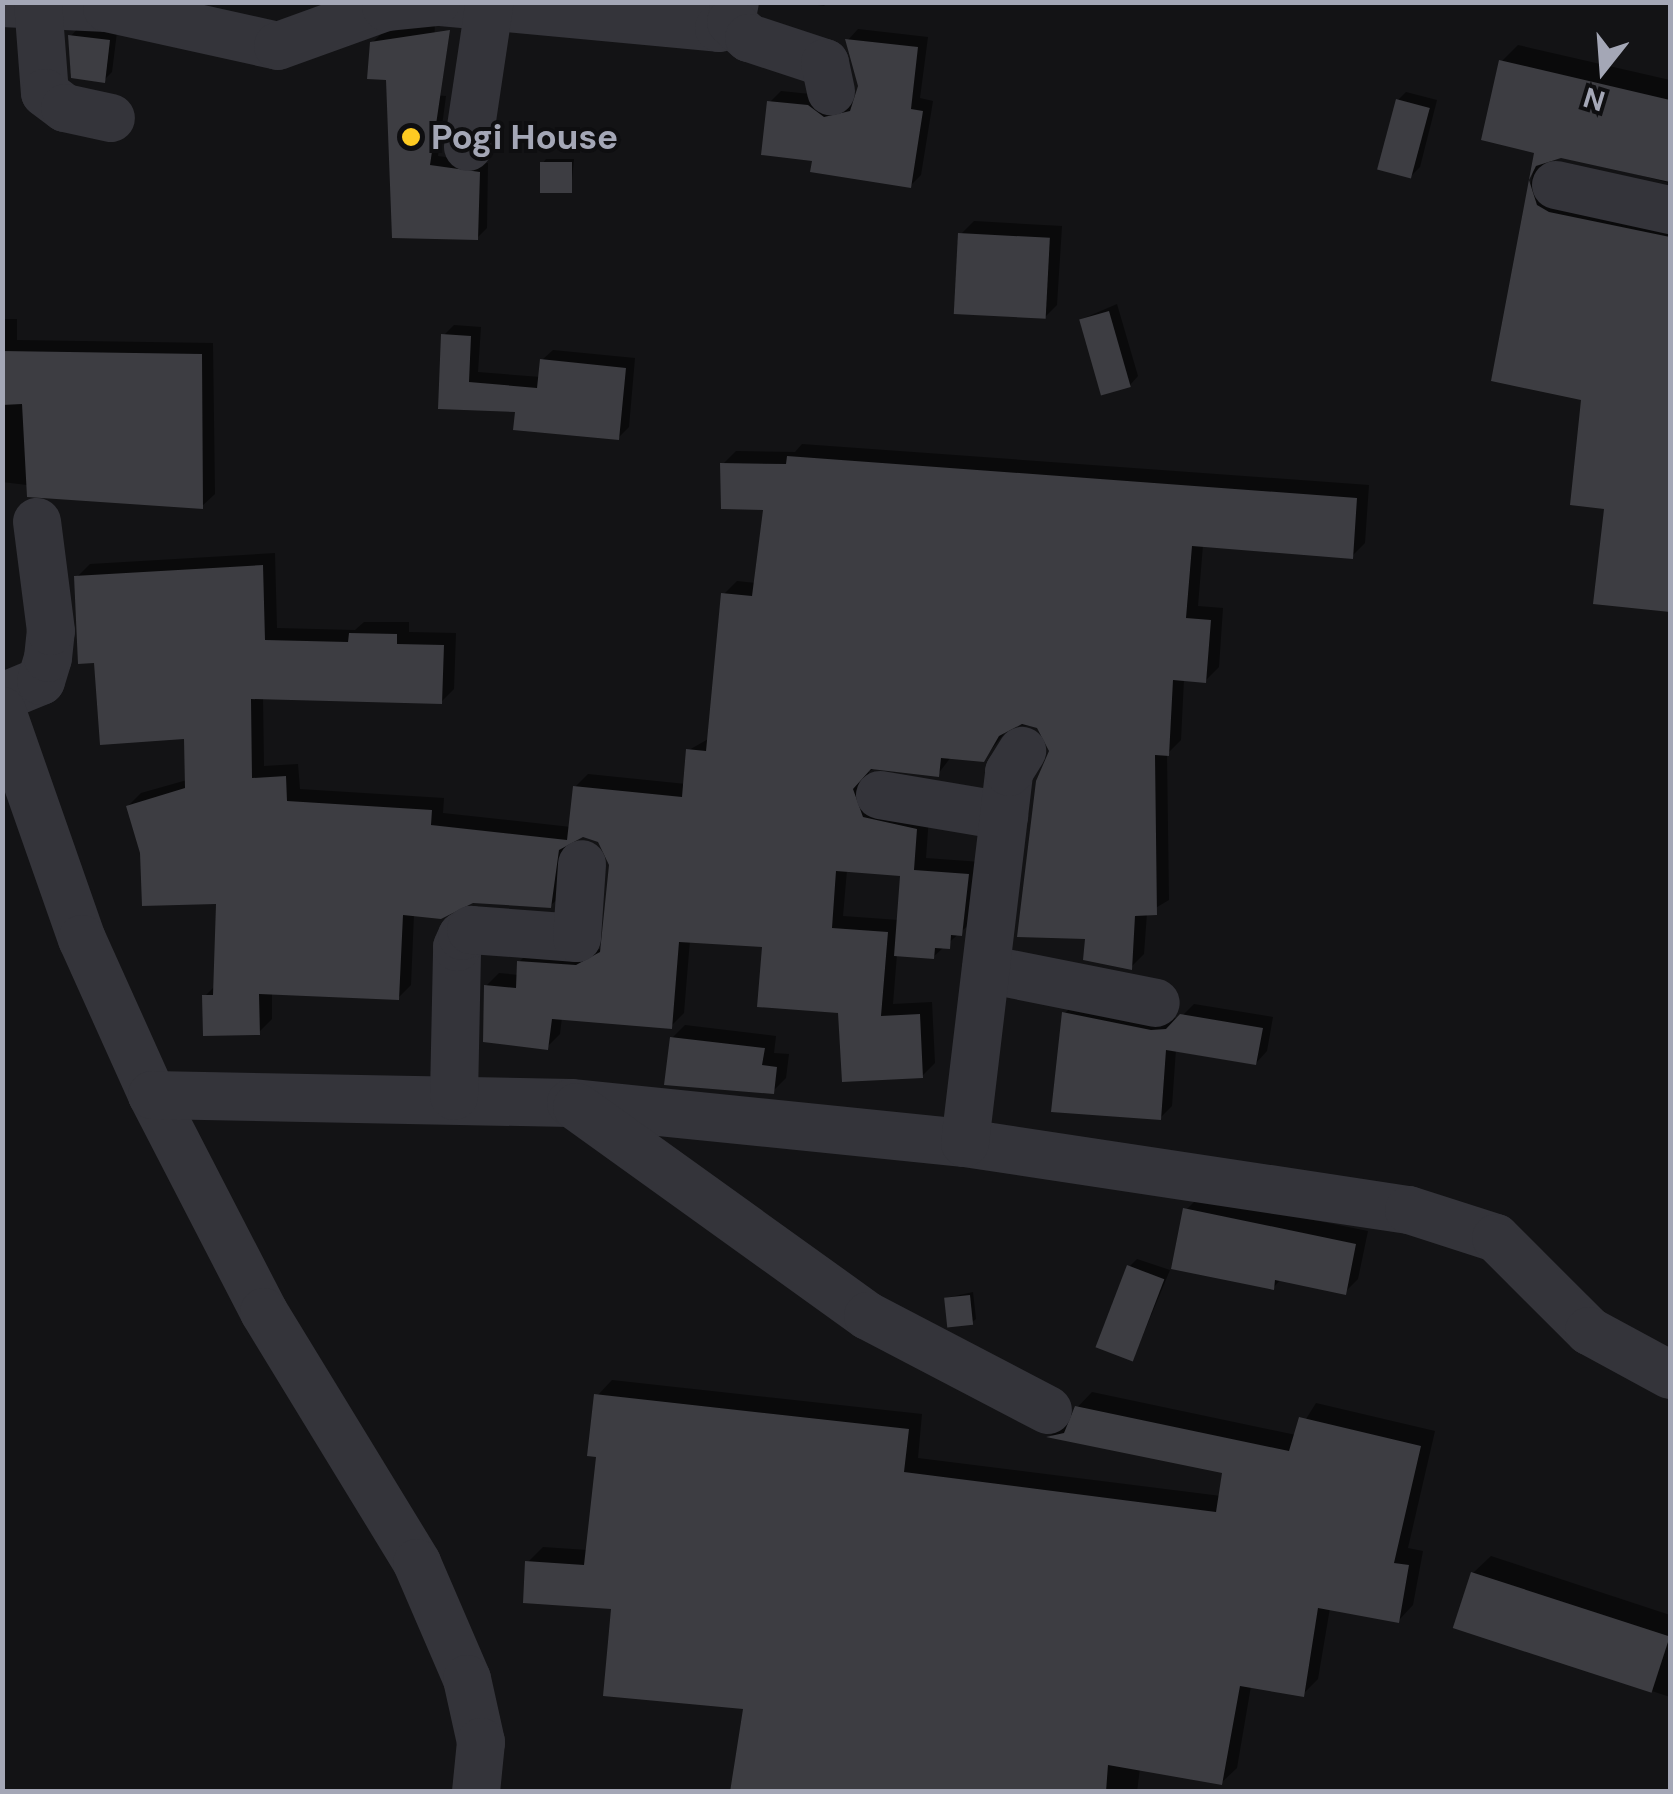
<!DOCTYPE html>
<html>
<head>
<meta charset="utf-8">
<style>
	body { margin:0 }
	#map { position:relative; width:1673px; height:1794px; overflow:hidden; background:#131315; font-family:"DM Sans",sans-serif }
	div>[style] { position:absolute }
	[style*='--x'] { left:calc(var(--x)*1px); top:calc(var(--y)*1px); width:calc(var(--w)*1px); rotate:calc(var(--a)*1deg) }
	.shadow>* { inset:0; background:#0007 }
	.building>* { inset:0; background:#3d3d42; transform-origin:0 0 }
	.minor>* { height:48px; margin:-24px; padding:0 24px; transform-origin:24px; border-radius:24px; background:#34343a }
	.dots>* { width:28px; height:28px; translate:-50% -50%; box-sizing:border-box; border:5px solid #0e0e10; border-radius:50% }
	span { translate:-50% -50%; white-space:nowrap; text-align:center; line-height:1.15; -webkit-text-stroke:8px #0e0e10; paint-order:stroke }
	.poi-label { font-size:35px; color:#a4a7b6; font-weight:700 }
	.left { translate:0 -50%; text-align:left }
	.frame { position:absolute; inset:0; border:5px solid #a4a7b6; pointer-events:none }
	.north { position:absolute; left:1553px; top:20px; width:100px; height:100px; -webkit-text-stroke:8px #0e0e10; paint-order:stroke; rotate:197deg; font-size:28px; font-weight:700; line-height:40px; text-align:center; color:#a4a7b6 }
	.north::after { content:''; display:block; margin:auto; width:35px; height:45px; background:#a4a7b6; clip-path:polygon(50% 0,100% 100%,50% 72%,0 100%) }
</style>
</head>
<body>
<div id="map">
	<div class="shadow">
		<i style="clip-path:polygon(799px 2px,828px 2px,824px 6px)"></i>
		<i style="clip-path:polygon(435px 22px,432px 95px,446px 96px,438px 156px,488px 163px,487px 228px,477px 238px,394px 236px,388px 78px,372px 43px,382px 33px)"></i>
		<i style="clip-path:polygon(79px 27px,117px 32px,112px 72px,104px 80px,71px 36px)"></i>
		<i style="clip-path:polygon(858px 29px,928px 37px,920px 98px,933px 101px,921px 175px,910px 186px,815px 159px,770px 102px,781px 91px,820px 95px,836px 108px,855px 102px,861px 86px,848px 40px)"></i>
		<i style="clip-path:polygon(1518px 45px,1670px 80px,1670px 183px,1561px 155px,1545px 163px,1553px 188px,1670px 218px,1670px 610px,1596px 602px,1606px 506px,1583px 398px,1493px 380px,1537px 151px,1502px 61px)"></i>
		<i style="clip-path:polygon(1406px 92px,1437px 100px,1420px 167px,1412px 175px,1398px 100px)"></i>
		<i style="clip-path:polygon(546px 159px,574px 159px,571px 190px,543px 163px)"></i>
		<i style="clip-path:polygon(974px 221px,1062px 226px,1057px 305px,1044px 318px,961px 234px)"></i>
		<i style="clip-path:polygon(1117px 304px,1138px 376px,1130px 385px,1082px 319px)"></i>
		<i style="clip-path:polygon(2px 319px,17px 319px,17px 340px,213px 343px,215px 494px,202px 506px,2px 482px)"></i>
		<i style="clip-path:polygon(454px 325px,481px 327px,478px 372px,541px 377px,542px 360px,553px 350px,635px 358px,629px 427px,618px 438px,517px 410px,440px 407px,443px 336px)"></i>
		<i style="clip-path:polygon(evenodd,802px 444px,1369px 485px,1365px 543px,1352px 556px,1203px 545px,1198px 606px,1223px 608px,1219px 667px,1206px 680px,1184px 679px,1181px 740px,1167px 754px,1169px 900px,1147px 913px,1144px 954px,1131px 967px,1088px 937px,1052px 753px,1039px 726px,1011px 725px,983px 760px,951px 757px,938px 774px,883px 765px,869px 771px,866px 790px,929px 817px,926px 858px,981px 862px,974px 920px,933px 957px,897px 954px,893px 1004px,932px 1002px,935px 1063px,922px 1076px,764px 944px,690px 940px,684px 1013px,671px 1026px,562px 1017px,560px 1034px,547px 1047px,486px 986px,499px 973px,519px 975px,519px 962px,532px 949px,591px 953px,603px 947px,612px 864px,600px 840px,583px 834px,570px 841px,564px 893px,550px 906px,473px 900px,414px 914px,411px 985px,398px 998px,272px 992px,272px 1019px,259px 1032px,205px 996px,216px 985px,218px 901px,142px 852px,128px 806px,141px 793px,187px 780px,187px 736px,96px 660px,77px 577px,90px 564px,275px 553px,277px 628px,355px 630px,364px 622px,409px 622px,409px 632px,456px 633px,454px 689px,441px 702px,263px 696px,264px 766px,298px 764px,300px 789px,444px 798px,443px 813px,571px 827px,575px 787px,588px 774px,686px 784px,689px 750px,710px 738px,724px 594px,737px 581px,756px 583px,765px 507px,723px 464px,736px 451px,795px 452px,802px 444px,847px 870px,903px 874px,899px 920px,843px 916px,847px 870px)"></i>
		<i style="clip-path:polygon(1076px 1002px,1164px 1019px,1180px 1018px,1194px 1004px,1273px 1017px,1267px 1051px,1256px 1063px,1176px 1049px,1172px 1106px,1160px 1118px,1065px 1013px)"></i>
		<i style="clip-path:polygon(685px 1025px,776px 1036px,774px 1053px,789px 1054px,786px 1078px,773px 1091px,672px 1038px)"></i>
		<i style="clip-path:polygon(1199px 1197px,1368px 1231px,1358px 1279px,1345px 1292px,1281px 1279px,1273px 1288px,1186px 1210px)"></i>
		<i style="clip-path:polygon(1137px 1259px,1170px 1270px,1133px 1359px,1129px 1267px)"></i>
		<i style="clip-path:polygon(973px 1292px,976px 1319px,972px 1322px,946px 1298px)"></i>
		<i style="clip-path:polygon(612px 1380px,922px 1414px,918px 1458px,1221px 1496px,1225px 1471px,1051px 1435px,1092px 1392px,1296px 1435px,1316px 1403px,1435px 1431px,1408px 1548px,1423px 1551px,1413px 1605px,1398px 1621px,1330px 1608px,1318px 1679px,1303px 1694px,1251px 1686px,1237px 1768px,1221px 1783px,1140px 1768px,1137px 1792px,733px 1792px,746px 1707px,614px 1607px,528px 1562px,543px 1547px,588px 1550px,598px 1455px,597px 1396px)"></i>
		<i style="clip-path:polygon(1491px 1556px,1670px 1615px,1670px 1697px,1456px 1626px,1473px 1573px)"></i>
	</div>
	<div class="building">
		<i style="clip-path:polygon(450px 30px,430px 165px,480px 172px,478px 240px,392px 238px,386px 80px,367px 79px,370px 42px)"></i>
		<i style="clip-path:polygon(68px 35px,110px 40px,105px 83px,71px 78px)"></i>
		<i style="clip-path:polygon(845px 39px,918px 47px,911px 109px,923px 111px,911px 188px,810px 172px,812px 161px,761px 155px,767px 101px,808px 105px,824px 117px,850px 111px,858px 86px)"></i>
		<i style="clip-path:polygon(1499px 60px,1670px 100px,1670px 182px,1561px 158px,1536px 166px,1529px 180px,1537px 205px,1549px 212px,1670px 237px,1670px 612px,1593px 604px,1604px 509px,1570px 505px,1581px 400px,1491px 381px,1534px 153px,1481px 140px)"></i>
		<i style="left:1396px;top:99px;width:35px;height:73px;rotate:15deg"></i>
		<i style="left:540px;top:162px;width:32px;height:31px"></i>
		<i style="left:958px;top:233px;width:92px;height:81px;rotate:3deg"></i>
		<i style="left:1109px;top:311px;width:79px;height:31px;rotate:74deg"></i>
		<i style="clip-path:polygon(441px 334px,471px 336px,469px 382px,537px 388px,540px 359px,626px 368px,619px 440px,513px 430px,515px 412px,438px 409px)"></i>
		<i style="clip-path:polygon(2px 351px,202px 354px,203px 509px,27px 497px,22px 404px,2px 405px)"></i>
		<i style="clip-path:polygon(787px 456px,1357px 498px,1353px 559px,1192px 546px,1186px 618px,1211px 620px,1206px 683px,1173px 680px,1169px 756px,1155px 755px,1157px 915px,1135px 916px,1132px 970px,1083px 960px,1085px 939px,1017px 937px,1036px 781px,1049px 751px,1037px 728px,1022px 724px,999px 736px,984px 762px,941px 758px,939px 777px,871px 769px,853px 789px,863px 817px,917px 829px,914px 870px,969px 874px,962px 936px,951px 935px,950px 949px,935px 948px,934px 959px,894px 956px,900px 876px,836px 871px,832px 928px,888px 932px,881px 1016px,920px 1014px,923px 1078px,842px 1082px,838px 1013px,757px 1007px,762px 947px,679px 942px,672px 1029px,552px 1019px,548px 1050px,483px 1042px,484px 985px,516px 988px,517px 961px,576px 965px,600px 952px,609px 865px,598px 842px,583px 837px,559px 850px,551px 908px,473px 903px,441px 919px,403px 915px,399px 1000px,259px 994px,260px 1035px,203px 1036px,202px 995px,213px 995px,216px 904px,142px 906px,140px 853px,126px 806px,185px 788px,184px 739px,100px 745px,94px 663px,78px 664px,74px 576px,263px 565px,265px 640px,348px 642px,349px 633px,397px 634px,397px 644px,444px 645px,442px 704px,251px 699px,252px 778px,286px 776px,287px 801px,432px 810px,431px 825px,567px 840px,573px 786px,682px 797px,686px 749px,706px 751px,721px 593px,752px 596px,763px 510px,721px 509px,720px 463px,786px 464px)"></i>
		<i style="clip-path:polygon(1062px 1012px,1151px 1030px,1166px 1029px,1180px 1014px,1263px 1028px,1256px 1065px,1166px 1050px,1161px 1120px,1051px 1112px)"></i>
		<i style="clip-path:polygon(670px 1037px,765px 1048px,762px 1065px,777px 1067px,774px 1094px,664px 1085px)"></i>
		<i style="clip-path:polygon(1183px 1208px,1356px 1244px,1346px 1295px,1275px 1280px,1274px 1290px,1171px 1269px)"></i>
		<i style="left:1127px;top:1265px;width:40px;height:88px;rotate:21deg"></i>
		<i style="left:970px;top:1295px;width:30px;height:26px;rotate:84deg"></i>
		<i style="clip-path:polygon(594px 1394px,909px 1429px,904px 1472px,1216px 1512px,1222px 1473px,1046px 1437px,1064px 1433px,1075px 1406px,1289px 1451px,1299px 1417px,1421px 1446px,1394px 1563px,1409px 1565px,1399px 1623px,1318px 1608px,1304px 1697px,1240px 1686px,1222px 1785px,1108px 1765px,1106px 1792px,730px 1792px,743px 1709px,603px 1696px,611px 1609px,523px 1603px,525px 1561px,584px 1565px,596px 1457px,587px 1456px)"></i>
		<i style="left:1471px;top:1572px;width:209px;height:59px;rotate:18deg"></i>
	</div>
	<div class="minor">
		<i style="--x:441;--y:2;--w:279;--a:5.3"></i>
		<i style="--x:719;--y:28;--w:13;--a:-27"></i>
		<i style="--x:731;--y:22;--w:20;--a:-79"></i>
		<i style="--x:2;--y:3;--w:105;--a:2.7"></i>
		<i style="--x:107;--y:8;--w:175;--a:12.5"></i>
		<i style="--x:278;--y:46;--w:115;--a:-19.9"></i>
		<i style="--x:386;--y:7;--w:50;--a:-5.7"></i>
		<i style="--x:38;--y:3;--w:90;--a:85.6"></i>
		<i style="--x:45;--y:93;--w:25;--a:37"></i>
		<i style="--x:65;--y:108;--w:47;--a:12.3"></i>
		<i style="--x:731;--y:22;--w:24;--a:42"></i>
		<i style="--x:749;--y:38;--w:80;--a:18.2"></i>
		<i style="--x:825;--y:63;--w:29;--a:78"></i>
		<i style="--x:468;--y:147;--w:143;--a:-81.5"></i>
		<i style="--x:1556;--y:185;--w:117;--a:12.4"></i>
		<i style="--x:2;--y:697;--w:42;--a:-22.3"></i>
		<i style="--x:41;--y:681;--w:24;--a:-73"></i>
		<i style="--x:48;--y:658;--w:27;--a:-84"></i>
		<i style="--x:51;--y:631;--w:110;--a:-97.3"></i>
		<i style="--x:2;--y:711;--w:242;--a:70.7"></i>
		<i style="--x:82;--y:939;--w:171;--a:65.8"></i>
		<i style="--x:152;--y:1095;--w:244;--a:62.7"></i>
		<i style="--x:264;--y:1312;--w:294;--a:58.6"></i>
		<i style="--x:417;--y:1563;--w:126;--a:66.7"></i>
		<i style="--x:467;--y:1679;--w:65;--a:77.5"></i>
		<i style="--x:481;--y:1742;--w:50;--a:95.7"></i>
		<i style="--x:880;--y:795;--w:126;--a:9.6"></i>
		<i style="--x:986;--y:969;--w:173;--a:11.3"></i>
		<i style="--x:152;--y:1095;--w:419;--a:1.1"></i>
		<i style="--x:571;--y:1103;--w:396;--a:5.8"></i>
		<i style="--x:965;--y:1143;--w:449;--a:8.6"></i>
		<i style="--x:1409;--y:1210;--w:91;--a:17.8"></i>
		<i style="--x:1496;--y:1238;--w:132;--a:45"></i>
		<i style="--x:1589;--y:1331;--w:92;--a:28.5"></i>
		<i style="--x:454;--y:1096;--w:149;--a:-88.8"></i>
		<i style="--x:457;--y:947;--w:12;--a:-66"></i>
		<i style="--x:462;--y:936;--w:11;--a:-34"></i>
		<i style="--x:471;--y:930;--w:106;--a:4.3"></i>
		<i style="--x:577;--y:938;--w:74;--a:-86.1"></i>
		<i style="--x:577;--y:1107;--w:358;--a:35.7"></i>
		<i style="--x:868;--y:1316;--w:203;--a:27.6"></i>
		<i style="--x:965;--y:1143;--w:374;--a:-83.2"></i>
		<i style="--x:1009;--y:772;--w:25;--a:-58"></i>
	</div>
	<div class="dots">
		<i style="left:411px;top:137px;background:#fecb22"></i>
	</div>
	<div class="poi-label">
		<span class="left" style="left:431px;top:137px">Pogi House</span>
	</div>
	<div class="frame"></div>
	<div class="north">N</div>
</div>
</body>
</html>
